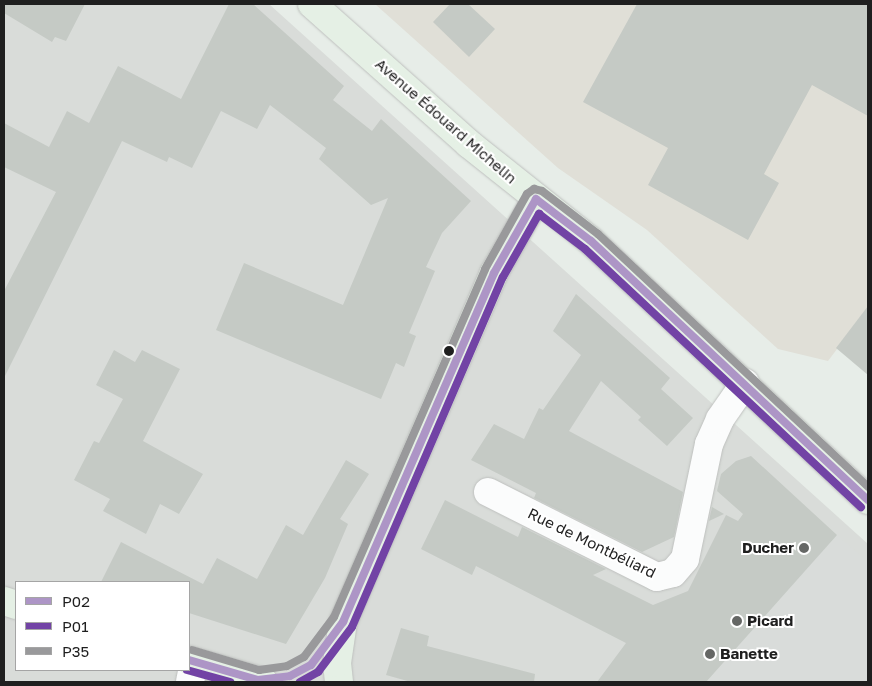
<!DOCTYPE html>
<html>
<head>
<meta charset="utf-8">
<style>
	body { margin:0 }
	#map { position:relative; width:872px; height:686px; overflow:hidden; background:#e7ede8; font-family:"Golos Text",sans-serif }
	div>[style] { position:absolute }
	[style*='--x'] { left:calc(var(--x)*1px); top:calc(var(--y)*1px); width:calc(var(--w)*1px); rotate:calc(var(--a)*1deg) }
	.residential>* { inset:0; background:#d9dcd9 }
	.industrial>* { inset:0; background:#e0dfd7 }
	.parking>* { inset:0; background:#d9dcda }
	.building>* { inset:0; background:#c5cac5 }
	.roads { filter:drop-shadow(0 0 1px #bec0be) drop-shadow(0 0 1px #bec0be) }
	.minor>* { height:28px; margin:-14px; padding:0 14px; transform-origin:14px; border-radius:14px; background:#fbfcfc }
	.major>* { height:28px; margin:-14px; padding:0 14px; transform-origin:14px; border-radius:14px; background:#e5f0e5 }
	.bus-1>* { height:8px; margin:-4px; padding:0 4px; transform-origin:4px; border-radius:4px; background:#ad95c6 }
	.bus-2>* { height:8px; margin:-4px; padding:0 4px; transform-origin:4px; border-radius:4px; background:#7243a5 }
	.bus-3>* { height:8px; margin:-4px; padding:0 4px; transform-origin:4px; border-radius:4px; background:#99999b }
	.dots>* { width:14px; height:14px; translate:-50% -50%; box-sizing:border-box; border:2px solid #fff; border-radius:50% }
	span { translate:-50% -50%; white-space:nowrap; text-align:center; line-height:1.15; -webkit-text-stroke:4px #fff; paint-order:stroke }
	.street-label { font-size:15px; color:#1f1f1f }
	.poi-label { font-size:15px; color:#1f1f1f; font-weight:700 }
	.right { translate:-100% -50%; text-align:right }
	.left { translate:0 -50%; text-align:left }
	.frame { position:absolute; inset:0; border:5px solid #1f1f1f; pointer-events:none }
	.legend { position:absolute; left:15px; top:581px; width:175px; height:90px; box-sizing:border-box; background:#fff; border:1px solid #a5a5a5; margin:0; padding:6px 9px; list-style:none; font-size:15px; color:#1f1f1f }
	.legend li { display:flex; align-items:center; gap:10px; height:25px }
	.legend b { width:25px; border:1px solid #a5a5a5 }
</style>
</head>
<body>
<div id="map">
	<div class="residential">
		<i style="clip-path:polygon(evenodd,4px 4px,269px 4px,868px 544px,868px 682px,4px 682px,4px 4px,16px 582px,189px 582px,189px 670px,16px 670px,16px 582px)"></i>
	</div>
	<div class="industrial">
		<i style="clip-path:polygon(375px 4px,868px 4px,868px 308px,828px 361px,778px 349px,647px 230px,558px 168px)"></i>
	</div>
	<div class="parking">
		<i style="clip-path:polygon(837px 535px,868px 562px,868px 682px,706px 682px)"></i>
	</div>
	<div class="building">
		<i style="clip-path:polygon(4px 4px,85px 4px,66px 41px,55px 37px,52px 42px,4px 13px)"></i>
		<i style="clip-path:polygon(229px 4px,253px 4px,344px 86px,333px 100px,372px 131px,381px 119px,471px 201px,442px 233px,426px 267px,435px 271px,409px 333px,416px 336px,404px 367px,396px 363px,381px 399px,216px 330px,244px 263px,343px 305px,388px 198px,371px 205px,319px 159px,326px 148px,270px 105px,257px 129px,221px 111px,192px 168px,169px 157px,167px 162px,122px 141px,4px 378px,4px 291px,56px 192px,4px 167px,4px 123px,49px 147px,67px 111px,89px 123px,118px 66px,181px 99px)"></i>
		<i style="clip-path:polygon(450px 4px,468px 4px,495px 29px,469px 57px,433px 22px)"></i>
		<i style="clip-path:polygon(637px 4px,868px 4px,868px 116px,812px 85px,764px 174px,779px 183px,748px 240px,648px 185px,668px 148px,583px 102px)"></i>
		<i style="clip-path:polygon(576px 294px,670px 378px,661px 389px,693px 418px,667px 446px,638px 420px,641px 417px,601px 381px,569px 431px,683px 492px,674px 537px,642px 552px,534px 498px,536px 493px,471px 460px,494px 424px,524px 439px,539px 408px,543px 410px,581px 355px,553px 331px)"></i>
		<i style="clip-path:polygon(868px 306px,868px 375px,836px 348px)"></i>
		<i style="clip-path:polygon(114px 350px,135px 362px,142px 350px,180px 369px,143px 441px,203px 474px,179px 514px,160px 504px,146px 534px,103px 511px,110px 499px,74px 480px,94px 441px,99px 443px,123px 399px,96px 385px)"></i>
		<i style="clip-path:polygon(751px 456px,837px 535px,706px 682px,597px 682px,626px 643px,476px 566px,472px 575px,421px 549px,445px 500px,518px 537px,522px 527px,606px 569px,593px 575px,653px 605px,688px 591px,726px 515px,738px 521px,743px 514px,717px 491px,721px 474px,736px 461px)"></i>
		<i style="clip-path:polygon(346px 460px,369px 474px,340px 519px,348px 524px,325px 578px,286px 644px,189px 613px,189px 582px,101px 582px,121px 542px,203px 584px,217px 558px,257px 579px,286px 525px,303px 535px)"></i>
		<i style="clip-path:polygon(712px 507px,724px 514px,709px 521px)"></i>
		<i style="clip-path:polygon(401px 628px,429px 636px,427px 646px,535px 674px,534px 682px,411px 682px,386px 675px)"></i>
	</div>
	<div class="roads">
		<div class="minor">
			<i style="--x:488;--y:492;--w:189;--a:26.7"></i>
			<i style="--x:657;--y:577;--w:16;--a:-14"></i>
			<i style="--x:673;--y:573;--w:18;--a:-49"></i>
			<i style="--x:685;--y:559;--w:117;--a:-78.2"></i>
			<i style="--x:709;--y:444;--w:27;--a:-66"></i>
			<i style="--x:720;--y:419;--w:44;--a:-55.2"></i>
			<i style="--x:190;--y:682;--w:20;--a:-79"></i>
		</div>
		<div class="major">
			<i style="--x:312;--y:4;--w:210;--a:41.7"></i>
			<i style="--x:469;--y:144;--w:156;--a:38.5"></i>
			<i style="--x:591;--y:241;--w:379;--a:43.1"></i>
			<i style="--x:4;--y:601;--w:13;--a:18"></i>
			<i style="--x:189;--y:660;--w:78;--a:16.3"></i>
			<i style="--x:339;--y:682;--w:19;--a:-96"></i>
			<i style="--x:337;--y:663;--w:41;--a:-81.7"></i>
			<i style="--x:343;--y:622;--w:380;--a:-66.6"></i>
			<i style="--x:494;--y:273;--w:85;--a:-60.4"></i>
		</div>
	</div>
	<div class="bus-1">
		<i style="--x:536;--y:199;--w:69;--a:37.4"></i>
		<i style="--x:591;--y:241;--w:379;--a:43.1"></i>
		<i style="--x:189;--y:660;--w:72;--a:16.2"></i>
		<i style="--x:258;--y:680;--w:32;--a:-7"></i>
		<i style="--x:290;--y:676;--w:24;--a:-28"></i>
		<i style="--x:311;--y:665;--w:54;--a:-53.3"></i>
		<i style="--x:343;--y:622;--w:380;--a:-66.6"></i>
		<i style="--x:494;--y:273;--w:85;--a:-60.4"></i>
	</div>
	<div class="bus-2">
		<i style="--x:187;--y:670;--w:45;--a:15.6"></i>
		<i style="--x:300;--y:682;--w:21;--a:-29"></i>
		<i style="--x:318;--y:672;--w:56;--a:-52.9"></i>
		<i style="--x:352;--y:627;--w:381;--a:-66.7"></i>
		<i style="--x:503;--y:277;--w:73;--a:-60.3"></i>
		<i style="--x:539;--y:214;--w:58;--a:37.3"></i>
		<i style="--x:585;--y:249;--w:378;--a:43.1"></i>
	</div>
	<div class="bus-3">
		<i style="--x:192;--y:650;--w:70;--a:16.6"></i>
		<i style="--x:259;--y:670;--w:28;--a:-8"></i>
		<i style="--x:287;--y:666;--w:19;--a:-28"></i>
		<i style="--x:304;--y:657;--w:50;--a:-53.1"></i>
		<i style="--x:334;--y:617;--w:379;--a:-66.5"></i>
		<i style="--x:485;--y:269;--w:86;--a:-60.8"></i>
		<i style="--x:527;--y:194;--w:9;--a:-36"></i>
		<i style="--x:534;--y:189;--w:8;--a:14"></i>
		<i style="--x:542;--y:191;--w:71;--a:37.5"></i>
		<i style="--x:598;--y:234;--w:370;--a:43.1"></i>
	</div>
	<div class="dots">
		<i style="left:449px;top:351px;background:#1f1f1f"></i>
		<i style="left:804px;top:548px;background:#656765"></i>
		<i style="left:737px;top:621px;background:#656765"></i>
		<i style="left:710px;top:654px;background:#656765"></i>
	</div>
	<div class="street-label">
		<span style="left:446px;top:121px;rotate:41deg">Avenue Édouard Michelin</span>
		<span style="left:592px;top:543px;rotate:26deg">Rue de Montbéliard</span>
	</div>
	<div class="poi-label">
		<span class="right" style="left:794px;top:548px">Ducher</span>
		<span class="left" style="left:747px;top:621px">Picard</span>
		<span class="left" style="left:720px;top:654px">Banette</span>
	</div>
	<div class="frame"></div>
	<ul class="legend">
	<li><b style="height:6px;background:#ad95c6"></b>P02</li>
	<li><b style="height:6px;background:#7243a5"></b>P01</li>
	<li><b style="height:6px;background:#99999b"></b>P35</li>
	</ul>
</div>
</body>
</html>
